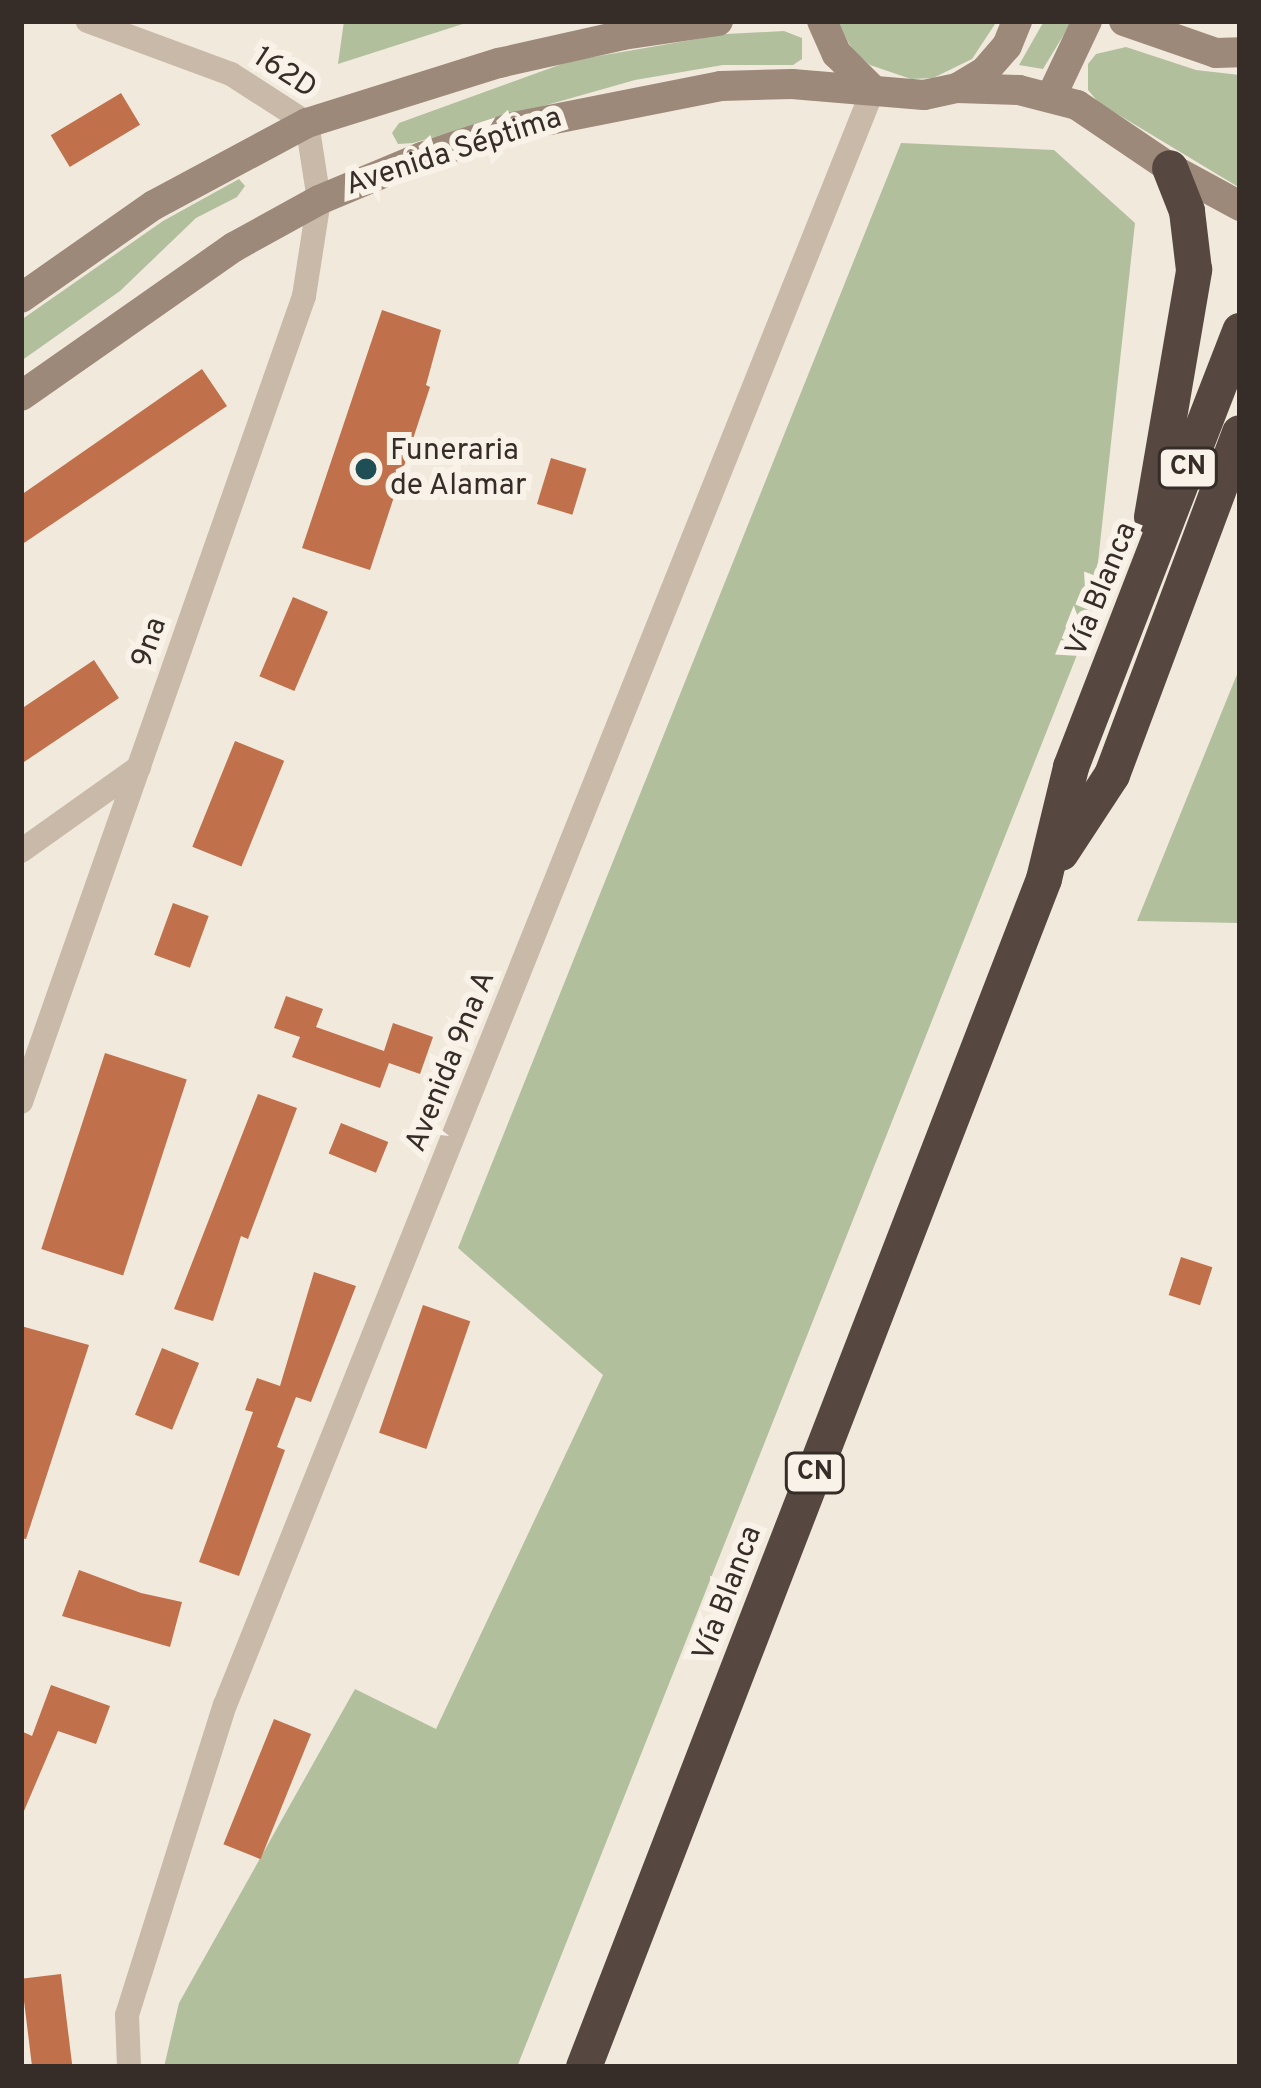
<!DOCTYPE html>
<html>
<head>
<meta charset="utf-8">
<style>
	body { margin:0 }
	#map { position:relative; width:1261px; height:2088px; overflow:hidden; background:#f1e9dc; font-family:Overpass,sans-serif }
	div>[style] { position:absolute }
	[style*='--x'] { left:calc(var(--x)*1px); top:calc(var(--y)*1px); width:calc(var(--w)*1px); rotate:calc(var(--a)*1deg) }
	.green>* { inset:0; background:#b1bf9d }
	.building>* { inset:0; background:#c0704b; transform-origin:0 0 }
	.street>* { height:24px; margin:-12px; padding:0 12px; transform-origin:12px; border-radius:12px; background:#c8b9a9 }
	.secondary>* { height:30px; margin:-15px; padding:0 15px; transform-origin:15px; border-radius:15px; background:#9c897a }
	.highway>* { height:36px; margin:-18px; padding:0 18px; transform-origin:18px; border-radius:18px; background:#564840 }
	.dots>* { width:33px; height:33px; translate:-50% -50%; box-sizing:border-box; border:6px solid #f9f2e8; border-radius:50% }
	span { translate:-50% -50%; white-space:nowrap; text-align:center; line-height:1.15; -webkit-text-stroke:12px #f9f2e8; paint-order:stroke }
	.shield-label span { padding:3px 9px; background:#f9f2e8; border:3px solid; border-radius:9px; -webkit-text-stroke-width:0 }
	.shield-label { font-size:27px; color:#362d28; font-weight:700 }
	.street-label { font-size:30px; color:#362d28 }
	.poi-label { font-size:30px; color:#362d28 }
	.left { translate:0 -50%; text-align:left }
	.frame { position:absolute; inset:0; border:24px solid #362d28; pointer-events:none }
</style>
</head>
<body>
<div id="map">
	<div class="green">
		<i style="clip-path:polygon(344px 21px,472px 21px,338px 64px)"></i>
		<i style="clip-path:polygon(837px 21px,997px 21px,972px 59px,933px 78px,911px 79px,870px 65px,853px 51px)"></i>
		<i style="clip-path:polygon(1044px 21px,1072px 21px,1043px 69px,1019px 65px)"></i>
		<i style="clip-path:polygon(784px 31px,802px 38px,802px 59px,793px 65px,723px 65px,635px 80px,413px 143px,398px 144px,392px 133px,399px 123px,570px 61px,726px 34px)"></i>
		<i style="clip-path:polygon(1126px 47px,1196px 70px,1240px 75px,1240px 188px,1099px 103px,1088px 90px,1088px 64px,1096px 54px)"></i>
		<i style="clip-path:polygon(901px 143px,1054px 150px,1135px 223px,1092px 617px,517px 2067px,164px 2067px,179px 2003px,355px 1689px,436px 1729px,603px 1375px,458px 1248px)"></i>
		<i style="clip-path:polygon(239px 179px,245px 186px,237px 197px,196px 218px,120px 291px,21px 361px,21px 320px,163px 221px)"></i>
		<i style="clip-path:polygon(1240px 667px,1240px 923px,1137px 921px)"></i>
	</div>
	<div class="building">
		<i style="left:121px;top:93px;width:37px;height:82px;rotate:59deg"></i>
		<i style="clip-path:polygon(382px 310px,441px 330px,426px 385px,430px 387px,370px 570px,302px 548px)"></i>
		<i style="clip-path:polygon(202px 369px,227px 406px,21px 545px,21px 495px)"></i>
		<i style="left:551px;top:458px;width:37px;height:48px;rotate:17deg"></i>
		<i style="left:293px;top:597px;width:38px;height:86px;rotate:23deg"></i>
		<i style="clip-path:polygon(94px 660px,119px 698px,21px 764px,21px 709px)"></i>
		<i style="left:235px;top:741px;width:53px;height:114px;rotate:22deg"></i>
		<i style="left:173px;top:903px;width:38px;height:55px;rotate:20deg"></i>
		<i style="clip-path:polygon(286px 996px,323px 1009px,316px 1027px,384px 1051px,393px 1023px,433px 1037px,420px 1074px,389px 1063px,380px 1088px,292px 1057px,300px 1037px,274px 1028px)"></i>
		<i style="left:105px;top:1053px;width:86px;height:206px;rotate:18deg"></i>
		<i style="clip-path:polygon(258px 1094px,297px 1108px,248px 1239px,241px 1236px,213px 1321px,174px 1309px)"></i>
		<i style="left:341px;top:1123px;width:51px;height:33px;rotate:22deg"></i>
		<i style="left:1181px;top:1257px;width:33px;height:40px;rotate:18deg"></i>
		<i style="clip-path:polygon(314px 1272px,356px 1286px,311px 1402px,296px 1397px,277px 1447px,285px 1450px,239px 1576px,199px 1562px,253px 1412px,245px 1410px,257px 1378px,280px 1386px)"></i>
		<i style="left:423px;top:1305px;width:50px;height:135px;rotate:19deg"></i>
		<i style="clip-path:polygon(21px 1326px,89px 1345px,26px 1539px,21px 1538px)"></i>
		<i style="left:162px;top:1348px;width:40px;height:72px;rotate:22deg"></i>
		<i style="clip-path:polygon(79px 1570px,141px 1593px,182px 1602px,170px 1647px,62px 1616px)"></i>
		<i style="clip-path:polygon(51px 1685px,110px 1706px,96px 1744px,58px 1731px,21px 1818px,21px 1731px,32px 1736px)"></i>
		<i style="left:274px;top:1719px;width:40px;height:135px;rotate:22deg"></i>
		<i style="left:61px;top:1974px;width:94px;height:40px;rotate:83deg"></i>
	</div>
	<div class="street">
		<i style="--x:21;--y:851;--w:145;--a:-35.4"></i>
		<i style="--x:21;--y:1102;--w:854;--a:-70.65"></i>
		<i style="--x:304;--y:296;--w:97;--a:-81.1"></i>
		<i style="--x:319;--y:200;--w:78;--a:-98.9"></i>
		<i style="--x:307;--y:123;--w:90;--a:-147.2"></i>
		<i style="--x:231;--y:74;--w:153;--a:-159.7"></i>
		<i style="--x:129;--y:2067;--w:52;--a:-92.2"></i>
		<i style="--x:127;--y:2015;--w:325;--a:-72.5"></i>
		<i style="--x:225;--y:1705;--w:1740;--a:-68.14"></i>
	</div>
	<div class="secondary">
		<i style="--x:822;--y:21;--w:36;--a:66"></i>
		<i style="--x:837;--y:54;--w:51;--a:45"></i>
		<i style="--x:1124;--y:21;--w:97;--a:19.2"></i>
		<i style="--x:1216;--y:53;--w:24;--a:-2"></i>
		<i style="--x:957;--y:88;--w:62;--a:1.8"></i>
		<i style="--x:1019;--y:90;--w:60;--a:14.5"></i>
		<i style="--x:1077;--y:105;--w:112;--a:34.1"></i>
		<i style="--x:1170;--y:168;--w:80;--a:28.5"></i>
		<i style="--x:1051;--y:97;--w:84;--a:-64.7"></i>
		<i style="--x:21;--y:298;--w:162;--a:-35"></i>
		<i style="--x:154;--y:205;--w:174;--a:-28.2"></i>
		<i style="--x:307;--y:123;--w:201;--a:-17.4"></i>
		<i style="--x:499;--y:63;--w:127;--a:-12.7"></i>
		<i style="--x:623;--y:35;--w:96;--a:-8.4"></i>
		<i style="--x:21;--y:396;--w:260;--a:-35"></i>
		<i style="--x:234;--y:247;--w:97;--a:-28.9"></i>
		<i style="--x:319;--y:200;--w:112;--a:-22.7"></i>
		<i style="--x:422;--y:157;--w:97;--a:-18.1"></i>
		<i style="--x:514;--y:127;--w:211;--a:-11.2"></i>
		<i style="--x:721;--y:86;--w:71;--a:-1.6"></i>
		<i style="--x:792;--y:84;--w:132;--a:4.8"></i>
		<i style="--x:924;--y:95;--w:34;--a:-12"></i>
		<i style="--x:957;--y:88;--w:33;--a:-31"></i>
		<i style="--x:985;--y:71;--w:33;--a:-49"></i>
		<i style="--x:1007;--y:46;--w:27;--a:-68"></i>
	</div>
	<div class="highway">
		<i style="--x:1152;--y:517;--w:251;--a:-80.3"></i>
		<i style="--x:1194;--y:270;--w:59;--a:-96.8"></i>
		<i style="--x:1187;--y:211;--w:46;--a:-111.6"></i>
		<i style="--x:1061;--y:853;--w:93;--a:-56.8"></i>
		<i style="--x:1112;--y:775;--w:365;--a:-69.5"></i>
		<i style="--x:584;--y:2067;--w:1274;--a:-68.83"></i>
		<i style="--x:1044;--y:879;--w:115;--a:-76.4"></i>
		<i style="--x:1071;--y:767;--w:468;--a:-68.8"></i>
	</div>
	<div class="dots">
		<i style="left:366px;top:469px;background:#204e55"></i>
	</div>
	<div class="shield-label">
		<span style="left:1188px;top:468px">CN</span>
		<span style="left:815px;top:1473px">CN</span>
	</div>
	<div class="street-label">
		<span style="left:284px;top:74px;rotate:33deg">162D</span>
		<span style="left:454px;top:153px;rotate:-18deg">Avenida Séptima</span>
		<span style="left:1103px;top:590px;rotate:-68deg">Vía Blanca</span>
		<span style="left:151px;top:643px;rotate:-71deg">9na</span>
		<span style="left:452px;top:1062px;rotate:-68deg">Avenida 9na A</span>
		<span style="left:729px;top:1594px;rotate:-69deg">Vía Blanca</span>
	</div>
	<div class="poi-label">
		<span class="left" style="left:390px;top:469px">Funeraria<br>de Alamar</span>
	</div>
	<div class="frame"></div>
</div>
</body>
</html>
